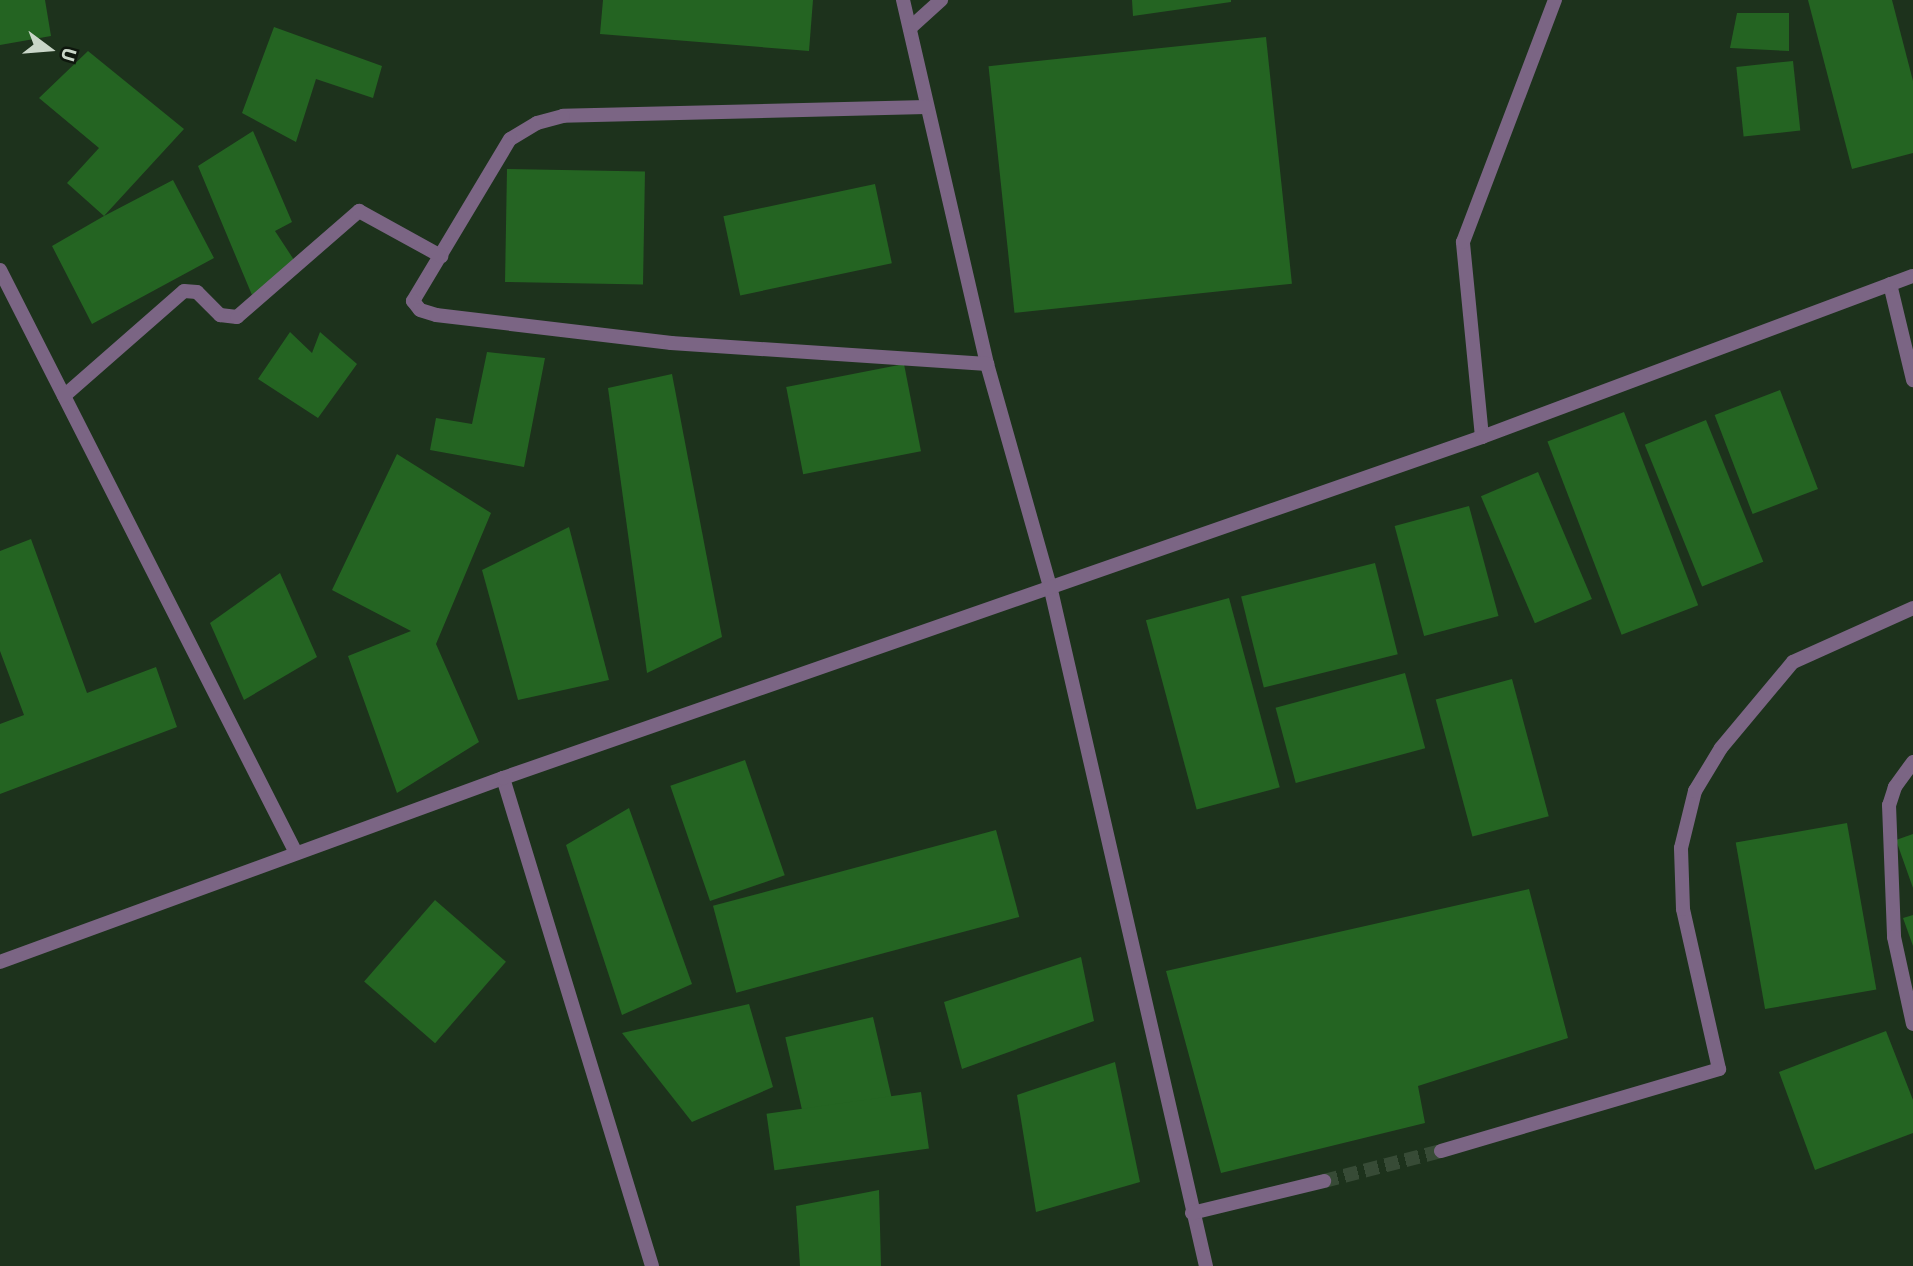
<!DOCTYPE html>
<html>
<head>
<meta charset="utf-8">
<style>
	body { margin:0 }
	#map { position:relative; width:1913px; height:1266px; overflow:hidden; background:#1d321c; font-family:"IBM Plex Sans",sans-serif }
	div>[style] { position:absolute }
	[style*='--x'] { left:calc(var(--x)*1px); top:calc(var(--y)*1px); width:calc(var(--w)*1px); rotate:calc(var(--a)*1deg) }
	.building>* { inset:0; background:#246422; transform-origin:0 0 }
	.minor-tunnel>* { height:14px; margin-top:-7px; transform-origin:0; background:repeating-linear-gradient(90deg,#374b36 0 14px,transparent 0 21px) }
	.minor>* { height:14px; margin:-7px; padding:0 7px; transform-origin:7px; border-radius:7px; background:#7b6584 }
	span { translate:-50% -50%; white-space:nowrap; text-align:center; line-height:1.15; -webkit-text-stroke:6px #0e170d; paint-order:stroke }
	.north { position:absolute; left:14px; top:14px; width:70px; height:70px; -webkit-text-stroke:5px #0e170d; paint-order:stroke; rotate:106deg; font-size:19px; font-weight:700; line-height:28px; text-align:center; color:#c9d6c8 }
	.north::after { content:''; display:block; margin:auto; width:24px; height:32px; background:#c9d6c8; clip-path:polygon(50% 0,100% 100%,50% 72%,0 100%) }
</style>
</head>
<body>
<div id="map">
	<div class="building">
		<i style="clip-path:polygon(0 0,45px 0,51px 36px,0 45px)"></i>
		<i style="clip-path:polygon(603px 0,813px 0,809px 51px,600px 34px)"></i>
		<i style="clip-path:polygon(1132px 0,1231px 0,1231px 2px,1133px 16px)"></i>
		<i style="clip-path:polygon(1808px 0,1892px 0,1913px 81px,1913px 153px,1852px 169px)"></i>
		<i style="clip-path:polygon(1737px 13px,1789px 13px,1789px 51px,1730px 48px)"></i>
		<i style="clip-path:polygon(274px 27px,382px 66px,373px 98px,316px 79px,296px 142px,242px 113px)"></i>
		<i style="left:1266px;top:37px;width:248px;height:279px;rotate:84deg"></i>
		<i style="clip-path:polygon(88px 51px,184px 129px,104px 216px,173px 180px,214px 258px,92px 324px,52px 246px,104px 216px,67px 183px,99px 148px,39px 98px)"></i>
		<i style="left:1793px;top:61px;width:70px;height:57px;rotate:84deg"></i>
		<i style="clip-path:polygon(253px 131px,292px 222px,275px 231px,296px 263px,252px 295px,198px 166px)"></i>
		<i style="left:507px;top:169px;width:138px;height:113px;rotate:1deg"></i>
		<i style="left:875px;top:184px;width:81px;height:155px;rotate:78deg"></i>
		<i style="clip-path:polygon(290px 332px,312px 353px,320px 332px,357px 364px,318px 418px,258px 379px)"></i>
		<i style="clip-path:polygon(487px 352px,545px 358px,524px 467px,430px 450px,436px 418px,472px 424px)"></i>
		<i style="left:904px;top:364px;width:89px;height:120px;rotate:79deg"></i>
		<i style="clip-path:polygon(672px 374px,722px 637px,647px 673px,608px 388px)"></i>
		<i style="left:1780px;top:390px;width:106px;height:70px;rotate:69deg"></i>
		<i style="left:1624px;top:412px;width:207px;height:82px;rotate:69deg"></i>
		<i style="left:1706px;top:420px;width:153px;height:66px;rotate:68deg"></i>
		<i style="clip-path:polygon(397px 454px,491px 513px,436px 644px,479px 742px,397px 793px,348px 656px,411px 631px,332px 590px)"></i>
		<i style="left:1538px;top:472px;width:138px;height:62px;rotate:67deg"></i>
		<i style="left:1469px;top:506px;width:114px;height:77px;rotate:75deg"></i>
		<i style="clip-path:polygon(569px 527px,609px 680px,518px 700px,482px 570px)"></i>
		<i style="clip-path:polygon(31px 539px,87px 693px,156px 667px,177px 727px,0 794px,0 724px,24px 715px,0 651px,0 551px)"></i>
		<i style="left:1375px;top:563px;width:94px;height:138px;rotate:76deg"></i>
		<i style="clip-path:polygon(280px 573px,317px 657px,244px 700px,210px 623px)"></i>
		<i style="left:1229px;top:598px;width:196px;height:86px;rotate:75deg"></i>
		<i style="left:1405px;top:673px;width:78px;height:134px;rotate:75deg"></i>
		<i style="left:1512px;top:679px;width:142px;height:79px;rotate:75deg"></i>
		<i style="left:745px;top:760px;width:122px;height:79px;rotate:71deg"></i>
		<i style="clip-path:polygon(629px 808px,692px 984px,622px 1015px,566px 845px)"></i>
		<i style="left:1847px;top:823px;width:169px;height:113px;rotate:80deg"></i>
		<i style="left:996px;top:830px;width:90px;height:293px;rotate:75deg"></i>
		<i style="clip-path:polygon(1913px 834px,1913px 888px,1896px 840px)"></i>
		<i style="clip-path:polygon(1529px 889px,1568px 1038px,1418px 1086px,1425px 1123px,1221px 1173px,1166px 971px)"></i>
		<i style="left:435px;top:900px;width:94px;height:108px;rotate:41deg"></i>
		<i style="clip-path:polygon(1913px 915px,1913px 946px,1903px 918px)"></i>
		<i style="clip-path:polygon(1081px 957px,1094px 1021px,962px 1069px,944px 1002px)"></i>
		<i style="clip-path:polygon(749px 1004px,773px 1087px,692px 1122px,622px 1033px)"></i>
		<i style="left:873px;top:1017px;width:82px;height:90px;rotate:77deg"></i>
		<i style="clip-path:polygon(1886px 1031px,1913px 1100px,1913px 1133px,1815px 1170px,1779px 1072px)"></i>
		<i style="clip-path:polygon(1115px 1062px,1140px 1182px,1036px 1212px,1017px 1095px)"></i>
		<i style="left:921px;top:1092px;width:57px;height:156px;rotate:82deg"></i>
		<i style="clip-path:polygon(879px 1190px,881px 1266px,800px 1266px,796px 1206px)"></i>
	</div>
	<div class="minor-tunnel">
		<i style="--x:1324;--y:1181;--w:121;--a:-14.4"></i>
	</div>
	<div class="minor">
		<i style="--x:903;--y:0;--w:374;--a:77"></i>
		<i style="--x:987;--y:364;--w:235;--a:74.2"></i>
		<i style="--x:1051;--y:590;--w:694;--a:77.09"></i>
		<i style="--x:910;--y:28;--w:42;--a:-42.1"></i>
		<i style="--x:926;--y:107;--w:363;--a:178.6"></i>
		<i style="--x:563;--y:116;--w:27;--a:165"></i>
		<i style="--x:537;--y:123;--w:31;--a:149"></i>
		<i style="--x:510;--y:139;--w:189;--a:120.9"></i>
		<i style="--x:413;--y:301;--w:11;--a:52"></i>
		<i style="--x:420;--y:310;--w:17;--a:17"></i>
		<i style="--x:436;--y:315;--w:237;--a:6.8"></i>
		<i style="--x:671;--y:343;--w:317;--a:3.8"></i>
		<i style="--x:0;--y:270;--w:654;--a:63.08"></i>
		<i style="--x:1890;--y:284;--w:99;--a:76.5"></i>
		<i style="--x:64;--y:396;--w:159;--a:-41.2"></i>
		<i style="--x:184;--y:291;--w:13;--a:4"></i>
		<i style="--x:197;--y:292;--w:33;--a:45"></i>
		<i style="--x:220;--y:315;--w:17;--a:7"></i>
		<i style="--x:237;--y:317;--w:162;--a:-41"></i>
		<i style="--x:359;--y:211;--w:94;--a:28.8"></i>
		<i style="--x:1482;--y:437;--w:196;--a:-95.6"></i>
		<i style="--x:1463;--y:242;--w:259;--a:-69.2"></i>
		<i style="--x:1913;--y:762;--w:31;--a:126"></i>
		<i style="--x:1895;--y:787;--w:19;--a:108"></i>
		<i style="--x:1889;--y:805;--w:132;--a:87.8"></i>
		<i style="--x:1894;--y:937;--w:89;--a:77.7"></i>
		<i style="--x:503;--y:778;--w:510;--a:73.02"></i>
		<i style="--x:0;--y:962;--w:536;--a:-20.09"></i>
		<i style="--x:503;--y:778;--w:1037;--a:-19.2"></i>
		<i style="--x:1482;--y:437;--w:460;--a:-20.5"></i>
		<i style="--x:1441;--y:1151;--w:290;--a:-16.4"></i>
		<i style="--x:1719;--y:1069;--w:164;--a:-102.7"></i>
		<i style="--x:1683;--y:909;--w:61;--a:-91.9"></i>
		<i style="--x:1681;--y:848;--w:59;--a:-76.2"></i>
		<i style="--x:1695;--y:791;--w:50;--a:-58.8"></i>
		<i style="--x:1721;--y:748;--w:112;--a:-50.1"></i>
		<i style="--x:1793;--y:662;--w:132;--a:-24.2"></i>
		<i style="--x:1192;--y:1213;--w:136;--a:-13.6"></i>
	</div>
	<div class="north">U</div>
</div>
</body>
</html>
